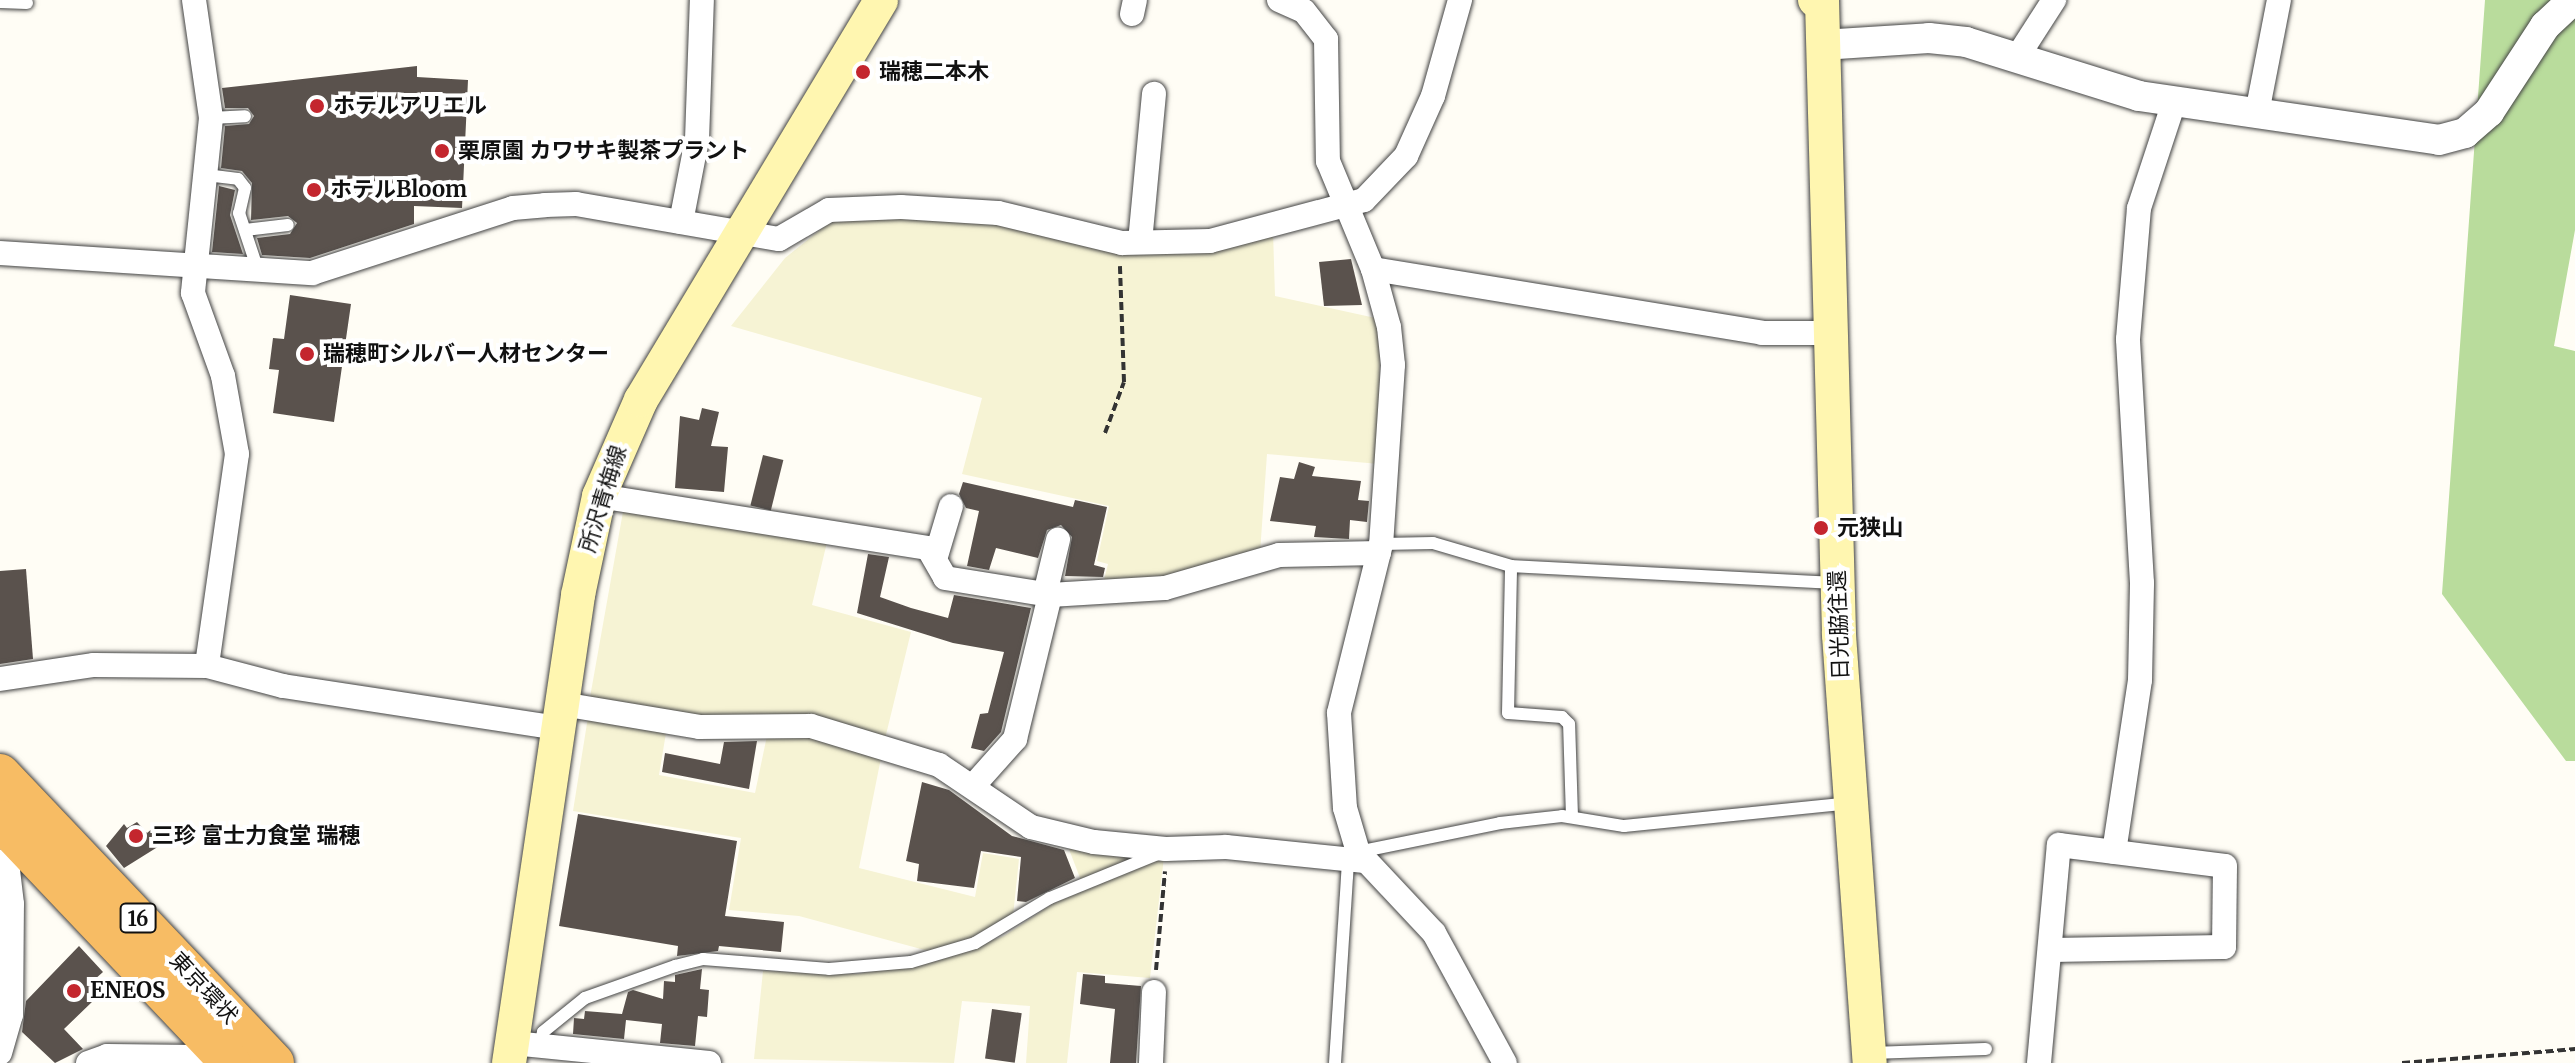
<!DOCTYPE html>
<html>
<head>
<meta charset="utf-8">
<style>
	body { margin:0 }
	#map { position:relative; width:2575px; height:1063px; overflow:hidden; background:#fffdf5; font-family:Merriweather,"Noto Sans JP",serif }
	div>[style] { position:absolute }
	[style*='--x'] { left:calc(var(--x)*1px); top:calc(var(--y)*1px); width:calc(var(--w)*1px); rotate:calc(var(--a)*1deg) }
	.farmland>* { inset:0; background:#f6f3d4 }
	.forest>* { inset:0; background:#b9dc9c }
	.building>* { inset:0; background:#5a524d; transform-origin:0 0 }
	.path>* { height:4px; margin-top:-2px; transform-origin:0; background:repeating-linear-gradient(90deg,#333 0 8px,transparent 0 12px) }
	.roads { filter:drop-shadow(0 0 2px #444) drop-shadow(0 0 2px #444) }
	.service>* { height:12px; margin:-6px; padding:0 6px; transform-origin:6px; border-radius:6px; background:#fff }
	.minor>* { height:24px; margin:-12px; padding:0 12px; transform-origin:12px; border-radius:12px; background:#fff }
	.tertiary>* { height:30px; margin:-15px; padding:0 15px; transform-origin:15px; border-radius:15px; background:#fff }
	.secondary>* { height:34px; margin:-17px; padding:0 17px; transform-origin:17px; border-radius:17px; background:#fff6b0 }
	.trunk>* { height:40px; margin:-20px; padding:0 20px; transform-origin:20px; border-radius:20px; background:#f7bc64 }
	.dots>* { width:22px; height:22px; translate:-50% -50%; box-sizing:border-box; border:4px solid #fff; border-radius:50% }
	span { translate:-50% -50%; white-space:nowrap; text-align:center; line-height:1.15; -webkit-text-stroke:8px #fff; paint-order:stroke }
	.shield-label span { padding:2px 6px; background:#fff; border:2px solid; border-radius:6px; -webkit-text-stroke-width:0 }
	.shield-label { font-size:20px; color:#111; font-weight:700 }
	.poi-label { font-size:22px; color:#111; font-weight:700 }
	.left { translate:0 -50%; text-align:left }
	.street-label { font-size:22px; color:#111 }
</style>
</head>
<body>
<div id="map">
	<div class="farmland">
		<i style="clip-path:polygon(960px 215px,1069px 236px,1273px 231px,1275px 296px,1380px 319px,1379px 464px,1267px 454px,1260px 553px,1163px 581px,1103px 584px,1108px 564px,1097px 561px,1109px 506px,962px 474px,982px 398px,731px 326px,785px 258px,835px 218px)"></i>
		<i style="clip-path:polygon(624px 506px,828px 538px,812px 605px,911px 632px,884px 743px,589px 703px)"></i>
		<i style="clip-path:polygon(588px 717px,667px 727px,659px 775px,755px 793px,768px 731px,807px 730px,882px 753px,859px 868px,975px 897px,983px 853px,1019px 859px,1013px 916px,972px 940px,932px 952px,799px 916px,729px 910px,741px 838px,573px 811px)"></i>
		<i style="clip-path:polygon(1067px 844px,1152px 853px,1082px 883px)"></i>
		<i style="clip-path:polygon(1164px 857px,1150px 978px,1077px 972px,1067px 1063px,1026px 1063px,1030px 1006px,962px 1001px,954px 1063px,754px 1059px,763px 971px,857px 974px,940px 960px,1004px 936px,1054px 903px)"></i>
	</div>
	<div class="forest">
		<i style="clip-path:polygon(2485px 0,2575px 0,2575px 230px,2554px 346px,2575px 351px,2575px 761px,2566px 761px,2442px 594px)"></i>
	</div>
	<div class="building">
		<i style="clip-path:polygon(417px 66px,417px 77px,468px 80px,462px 208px,414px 206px,414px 224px,310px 258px,262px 255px,257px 238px,290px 234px,297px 223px,288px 216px,251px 220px,252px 183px,242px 171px,221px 168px,225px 126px,249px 124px,254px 116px,248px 108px,225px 108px,222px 88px)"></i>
		<i style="clip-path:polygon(219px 186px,235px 190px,230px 215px,243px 254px,212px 252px)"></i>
		<i style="clip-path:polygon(1351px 259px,1362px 305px,1324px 306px,1319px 262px)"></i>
		<i style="clip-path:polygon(290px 295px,351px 304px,334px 422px,273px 413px,279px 370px,269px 369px,273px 338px,284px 339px)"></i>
		<i style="clip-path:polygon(702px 408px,719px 412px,711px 446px,728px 447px,724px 492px,675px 488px,680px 416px,699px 420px)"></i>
		<i style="left:763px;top:455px;width:21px;height:52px;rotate:14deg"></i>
		<i style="clip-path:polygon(1299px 462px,1315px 467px,1312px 476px,1361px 481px,1358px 500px,1369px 501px,1367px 522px,1350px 520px,1349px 539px,1314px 537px,1316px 526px,1270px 521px,1280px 477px,1294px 479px)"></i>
		<i style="clip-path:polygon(963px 482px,1073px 507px,1075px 500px,1107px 507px,1094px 565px,1105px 568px,1103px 577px,1065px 576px,1072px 537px,1061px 525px,1047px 530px,1038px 558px,996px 548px,989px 570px,967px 566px,979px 511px,966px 508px,959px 494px)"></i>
		<i style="clip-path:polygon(868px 554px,889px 557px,880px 597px,911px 608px,948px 618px,954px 595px,1031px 608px,1001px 732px,984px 751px,971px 748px,980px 714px,988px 713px,1004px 652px,953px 643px,857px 613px)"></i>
		<i style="clip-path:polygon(26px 569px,33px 659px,0 664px,0 571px)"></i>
		<i style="clip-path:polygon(757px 741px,749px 789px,662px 772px,665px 753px,720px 764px,724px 742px)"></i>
		<i style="clip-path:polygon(922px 782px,949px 790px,1012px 836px,1064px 850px,1075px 878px,1026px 902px,1017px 901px,1021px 857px,981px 851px,974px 888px,917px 881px,919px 864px,906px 861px)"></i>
		<i style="clip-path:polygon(578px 814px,737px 841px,725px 916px,784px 922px,781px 952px,719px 946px,718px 951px,677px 956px,678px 946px,559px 926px)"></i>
		<i style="clip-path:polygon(137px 822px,147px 833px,153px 828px,164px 843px,124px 868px,106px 846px,124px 824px,127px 828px)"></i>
		<i style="clip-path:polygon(79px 946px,103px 972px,94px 980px,93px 1001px,64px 1029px,83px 1049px,55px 1063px,22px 1032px,26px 1001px)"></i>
		<i style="clip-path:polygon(702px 969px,700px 989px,709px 990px,707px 1017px,698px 1016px,695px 1046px,660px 1043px,662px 1024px,626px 1020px,624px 1039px,573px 1034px,574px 1018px,584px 1019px,585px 1011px,622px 1014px,628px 992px,633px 990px,663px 999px,664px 981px,675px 982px,675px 975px)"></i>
		<i style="clip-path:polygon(1083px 974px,1105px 976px,1105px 983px,1141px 986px,1136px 1063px,1110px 1063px,1115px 1009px,1080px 1004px)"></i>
		<i style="left:992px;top:1009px;width:30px;height:50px;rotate:8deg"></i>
	</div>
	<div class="path">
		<i style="--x:1105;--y:433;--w:54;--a:-69.6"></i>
		<i style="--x:1124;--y:382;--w:116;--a:-92"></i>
		<i style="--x:1156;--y:970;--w:99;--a:-84.8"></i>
		<i style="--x:2402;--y:1063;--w:174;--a:-4.6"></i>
	</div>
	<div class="roads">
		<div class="service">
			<i style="--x:0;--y:2;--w:27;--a:2"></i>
			<i style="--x:211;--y:118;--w:34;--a:-3"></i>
			<i style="--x:206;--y:175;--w:32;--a:7"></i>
			<i style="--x:238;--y:179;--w:11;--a:52"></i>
			<i style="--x:245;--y:188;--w:26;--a:103"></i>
			<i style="--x:239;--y:213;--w:63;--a:71.6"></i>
			<i style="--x:245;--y:230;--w:43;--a:-6.6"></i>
			<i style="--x:1381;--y:544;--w:52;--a:-1.1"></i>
			<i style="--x:1433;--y:543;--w:81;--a:16.4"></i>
			<i style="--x:1572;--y:817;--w:93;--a:-91.8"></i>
			<i style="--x:1569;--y:724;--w:10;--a:-135"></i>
			<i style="--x:1562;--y:717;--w:54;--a:-175.8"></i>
			<i style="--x:1508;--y:713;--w:147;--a:-88.8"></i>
			<i style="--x:1511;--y:566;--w:323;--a:3"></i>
			<i style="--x:1358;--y:852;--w:145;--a:-11.5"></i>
			<i style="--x:1500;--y:823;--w:62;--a:-6.4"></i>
			<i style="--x:1562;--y:816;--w:63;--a:9.2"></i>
			<i style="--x:1624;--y:826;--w:226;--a:-5.8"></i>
			<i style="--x:540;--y:1046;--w:14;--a:-78"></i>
			<i style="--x:543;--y:1032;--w:54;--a:-39"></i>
			<i style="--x:585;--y:998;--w:96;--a:-19.6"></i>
			<i style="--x:675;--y:966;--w:29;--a:-14"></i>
			<i style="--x:703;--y:959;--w:126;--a:4.5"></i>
			<i style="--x:829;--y:969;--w:82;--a:-4.9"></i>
			<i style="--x:911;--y:962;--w:67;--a:-16.5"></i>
			<i style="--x:975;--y:943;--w:87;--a:-31"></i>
			<i style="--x:1050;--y:898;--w:119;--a:-22.2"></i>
			<i style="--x:1871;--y:1053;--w:115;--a:-2"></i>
			<i style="--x:1335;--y:1063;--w:202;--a:-86.3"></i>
		</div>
		<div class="minor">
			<i style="--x:194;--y:0;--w:119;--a:81.8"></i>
			<i style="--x:211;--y:118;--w:176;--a:95.9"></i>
			<i style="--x:193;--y:293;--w:88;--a:70.1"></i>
			<i style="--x:223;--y:376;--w:79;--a:79.8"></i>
			<i style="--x:237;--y:454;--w:214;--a:98.1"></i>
			<i style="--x:1279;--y:0;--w:27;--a:24"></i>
			<i style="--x:1304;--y:11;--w:36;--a:52"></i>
			<i style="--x:1326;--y:39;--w:122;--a:89.1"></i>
			<i style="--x:1328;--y:161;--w:117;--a:67.4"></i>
			<i style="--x:1373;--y:269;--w:60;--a:74.6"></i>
			<i style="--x:1389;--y:327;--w:38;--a:84"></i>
			<i style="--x:1393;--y:365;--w:179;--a:93.8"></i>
			<i style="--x:1381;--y:544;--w:174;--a:104"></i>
			<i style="--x:1339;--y:713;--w:95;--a:86.4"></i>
			<i style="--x:1345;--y:808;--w:46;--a:73.5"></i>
			<i style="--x:1358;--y:852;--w:111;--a:46.8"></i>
			<i style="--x:1434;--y:933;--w:148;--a:61.4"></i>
			<i style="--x:1132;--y:14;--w:14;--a:-78"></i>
			<i style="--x:2018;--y:56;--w:67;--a:-57.3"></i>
			<i style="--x:2257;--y:113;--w:115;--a:-79"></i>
			<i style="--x:681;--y:222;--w:84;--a:-79"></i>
			<i style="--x:697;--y:140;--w:140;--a:-88"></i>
			<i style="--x:1140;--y:242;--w:149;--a:-84.6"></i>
			<i style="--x:0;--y:253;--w:313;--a:3.7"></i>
			<i style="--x:312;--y:273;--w:211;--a:-17.9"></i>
			<i style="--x:513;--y:208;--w:32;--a:-5"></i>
			<i style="--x:545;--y:205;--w:31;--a:-2"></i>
			<i style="--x:576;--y:204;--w:206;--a:9.8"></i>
			<i style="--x:779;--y:239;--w:58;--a:-30.1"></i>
			<i style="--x:829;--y:210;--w:72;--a:-2.4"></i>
			<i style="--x:901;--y:207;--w:97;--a:3.5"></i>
			<i style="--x:998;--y:213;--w:128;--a:13.6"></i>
			<i style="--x:1122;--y:243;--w:88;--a:-1.3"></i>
			<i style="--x:1210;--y:241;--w:159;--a:-14.9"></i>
			<i style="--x:1364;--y:200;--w:61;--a:-46.3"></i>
			<i style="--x:1406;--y:156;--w:66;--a:-65.8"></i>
			<i style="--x:1433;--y:96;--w:100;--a:-74.3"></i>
			<i style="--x:1373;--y:269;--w:394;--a:9.3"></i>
			<i style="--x:1762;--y:333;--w:67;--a:0"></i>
			<i style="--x:599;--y:496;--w:333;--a:9"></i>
			<i style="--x:928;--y:548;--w:34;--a:60"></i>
			<i style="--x:945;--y:578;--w:106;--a:9.2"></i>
			<i style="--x:1050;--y:595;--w:115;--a:-3.5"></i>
			<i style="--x:1165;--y:588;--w:119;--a:-16.1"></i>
			<i style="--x:1279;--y:555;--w:100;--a:-1.1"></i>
			<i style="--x:936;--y:556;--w:52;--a:-73.3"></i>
			<i style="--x:1045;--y:594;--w:56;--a:-76.5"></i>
			<i style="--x:0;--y:679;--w:95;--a:-8.5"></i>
			<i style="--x:94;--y:665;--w:113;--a:0.5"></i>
			<i style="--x:207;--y:666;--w:79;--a:14.7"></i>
			<i style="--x:283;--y:686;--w:279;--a:8.7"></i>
			<i style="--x:562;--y:704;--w:139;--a:9.5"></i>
			<i style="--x:699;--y:727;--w:112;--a:-0.5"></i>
			<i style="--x:811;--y:726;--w:134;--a:16.9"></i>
			<i style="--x:939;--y:765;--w:111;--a:34"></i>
			<i style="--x:1031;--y:827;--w:65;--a:13.4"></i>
			<i style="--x:1094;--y:842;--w:72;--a:5.6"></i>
			<i style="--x:1166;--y:849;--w:60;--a:-1.9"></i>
			<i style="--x:1226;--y:847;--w:140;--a:5.8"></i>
			<i style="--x:974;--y:785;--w:62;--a:-48.3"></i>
			<i style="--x:1015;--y:739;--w:148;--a:-76.3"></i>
			<i style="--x:2114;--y:852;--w:174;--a:-81.4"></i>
			<i style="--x:2140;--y:680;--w:97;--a:-88.8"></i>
			<i style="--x:2142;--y:583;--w:244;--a:-93.3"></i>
			<i style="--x:2128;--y:339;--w:131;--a:-85.2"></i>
			<i style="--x:2139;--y:208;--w:112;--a:-71.7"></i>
			<i style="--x:513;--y:1043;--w:197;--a:5.8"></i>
			<i style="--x:0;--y:1053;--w:40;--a:-74"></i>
			<i style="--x:11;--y:1015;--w:111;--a:-89.5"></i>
			<i style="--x:12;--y:904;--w:42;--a:-96.8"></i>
			<i style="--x:7;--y:862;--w:24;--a:-60"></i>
			<i style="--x:88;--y:1063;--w:20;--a:-20"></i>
			<i style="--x:107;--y:1056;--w:88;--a:0.7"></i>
			<i style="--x:195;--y:1057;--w:26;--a:-11"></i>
			<i style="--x:1151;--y:1063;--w:71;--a:-87.6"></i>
			<i style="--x:2039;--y:1063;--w:219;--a:-84.8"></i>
			<i style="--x:2059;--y:845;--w:167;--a:7.2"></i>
			<i style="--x:2225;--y:866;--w:81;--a:90.7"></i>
			<i style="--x:2224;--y:947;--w:174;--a:179"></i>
		</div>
		<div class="tertiary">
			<i style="--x:1822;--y:45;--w:107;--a:-3.7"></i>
			<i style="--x:1929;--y:38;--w:37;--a:6"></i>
			<i style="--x:1966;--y:42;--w:181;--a:17.3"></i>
			<i style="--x:2139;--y:96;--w:303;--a:8.3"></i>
			<i style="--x:2439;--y:140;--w:27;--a:-15"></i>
			<i style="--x:2465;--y:133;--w:32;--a:-41"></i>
			<i style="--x:2489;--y:112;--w:103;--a:-56.9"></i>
			<i style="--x:2545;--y:26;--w:38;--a:-43"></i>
		</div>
		<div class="secondary">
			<i style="--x:1815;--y:0;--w:7;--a:8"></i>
			<i style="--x:1822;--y:1;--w:634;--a:88.46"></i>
			<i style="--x:1839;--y:635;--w:429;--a:85.9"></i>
			<i style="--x:509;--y:1063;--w:473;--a:-81.6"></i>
			<i style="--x:578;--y:595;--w:101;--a:-78"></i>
			<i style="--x:599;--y:496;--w:105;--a:-66.4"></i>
			<i style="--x:641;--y:400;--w:466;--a:-59"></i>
		</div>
		<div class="trunk">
			<i style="--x:0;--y:774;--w:398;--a:46.5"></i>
			<i style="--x:0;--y:820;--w:335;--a:46.5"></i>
		</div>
	</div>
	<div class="dots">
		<i style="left:863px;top:72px;background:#c4262e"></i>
		<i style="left:317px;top:106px;background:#c4262e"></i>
		<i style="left:442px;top:151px;background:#c4262e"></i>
		<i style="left:314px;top:190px;background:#c4262e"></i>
		<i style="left:307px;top:354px;background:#c4262e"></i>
		<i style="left:1821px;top:528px;background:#c4262e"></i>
		<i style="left:136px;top:836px;background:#c4262e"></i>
		<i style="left:74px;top:991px;background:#c4262e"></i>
	</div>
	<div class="shield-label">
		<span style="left:138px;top:918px">16</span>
	</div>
	<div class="poi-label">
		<span class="left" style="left:879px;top:72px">瑞穂二本木</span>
		<span class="left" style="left:333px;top:106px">ホテルアリエル</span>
		<span class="left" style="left:458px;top:151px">栗原園 カワサキ製茶プラント</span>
		<span class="left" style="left:330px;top:190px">ホテルBloom</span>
		<span class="left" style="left:323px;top:354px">瑞穂町シルバー人材センター</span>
		<span class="left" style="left:1837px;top:528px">元狭山</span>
		<span class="left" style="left:152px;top:836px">三珍 富士力食堂 瑞穂</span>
		<span class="left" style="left:90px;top:991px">ENEOS</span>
	</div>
	<div class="street-label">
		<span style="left:603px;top:499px;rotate:-73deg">所沢青梅線</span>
		<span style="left:1839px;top:625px;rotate:-92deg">日光脇往還</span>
		<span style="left:204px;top:988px;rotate:47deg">東京環状</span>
	</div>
</div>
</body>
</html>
